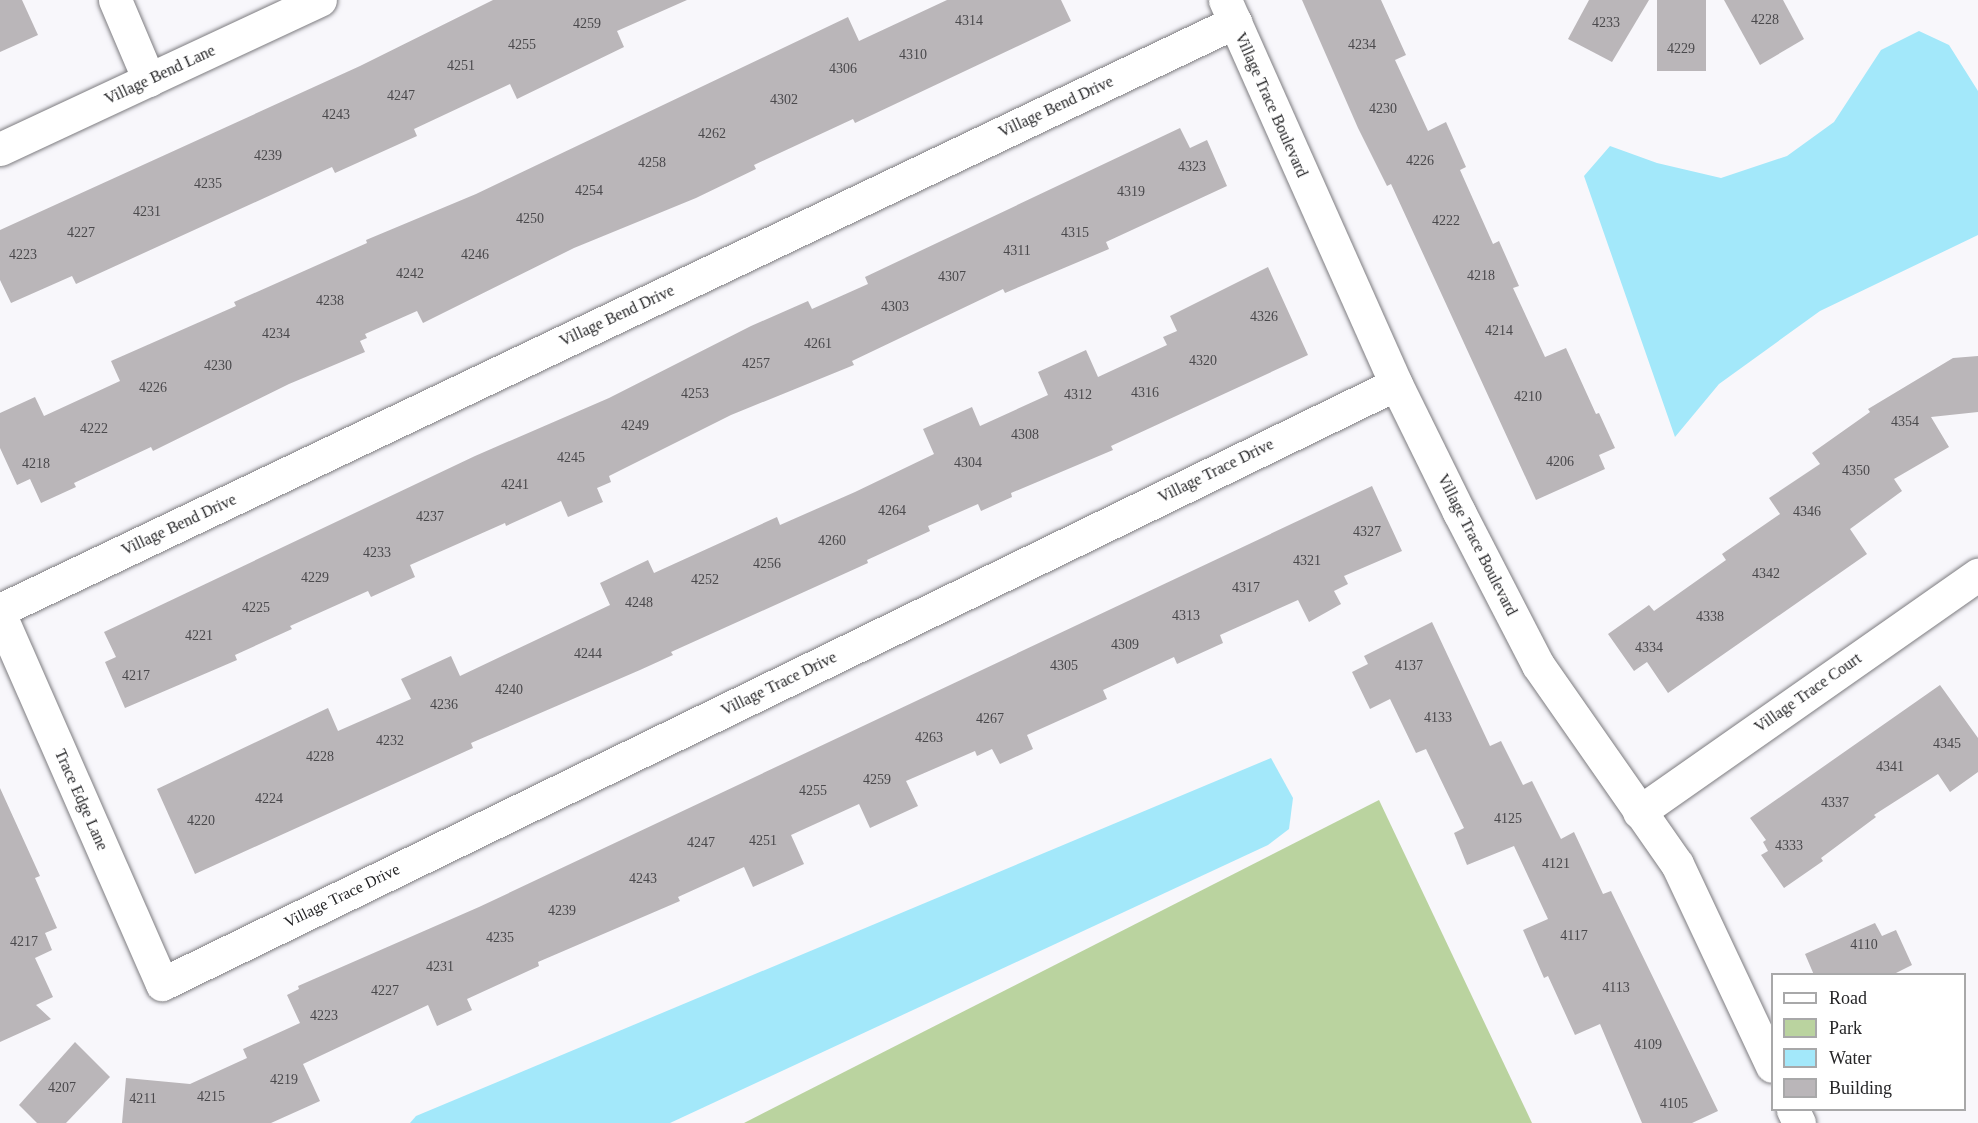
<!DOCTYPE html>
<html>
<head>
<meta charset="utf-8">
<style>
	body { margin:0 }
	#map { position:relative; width:1978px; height:1123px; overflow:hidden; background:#f8f7fb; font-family:"Times New Roman",serif }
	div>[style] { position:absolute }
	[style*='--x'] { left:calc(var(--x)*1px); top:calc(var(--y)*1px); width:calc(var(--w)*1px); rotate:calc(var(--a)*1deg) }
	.green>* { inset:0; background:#bad39f }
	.water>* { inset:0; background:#a3e8fa }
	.building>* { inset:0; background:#bab6b9; transform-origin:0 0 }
	.roads { filter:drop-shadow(0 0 2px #7d7c80) drop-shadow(0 0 2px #7d7c80) }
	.minor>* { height:33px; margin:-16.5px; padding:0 16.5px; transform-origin:16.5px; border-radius:16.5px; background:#fff }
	span { translate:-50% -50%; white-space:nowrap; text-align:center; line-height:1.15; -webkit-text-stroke:5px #fff; paint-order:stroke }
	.number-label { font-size:14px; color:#4a494c }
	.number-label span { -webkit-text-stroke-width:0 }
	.street-label { font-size:16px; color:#252527 }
	.legend { position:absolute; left:1771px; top:973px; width:195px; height:138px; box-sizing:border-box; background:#fff; border:2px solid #a8a8a9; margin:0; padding:8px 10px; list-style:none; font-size:18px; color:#252527 }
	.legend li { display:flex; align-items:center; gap:12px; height:30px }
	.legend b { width:30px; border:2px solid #a8a8a9 }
</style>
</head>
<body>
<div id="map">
	<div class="green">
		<i style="clip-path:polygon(1379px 800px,1532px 1123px,744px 1123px)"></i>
	</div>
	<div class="water">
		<i style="clip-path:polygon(1919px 31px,1949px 45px,1978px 91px,1978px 235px,1820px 311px,1719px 384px,1675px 437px,1584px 176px,1610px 146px,1657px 163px,1721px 178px,1787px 156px,1834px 122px,1881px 50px)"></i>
		<i style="clip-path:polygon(1271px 758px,1293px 798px,1289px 829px,1268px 845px,670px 1123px,410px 1123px,416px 1116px)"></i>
	</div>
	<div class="building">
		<i style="clip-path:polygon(0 0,22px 0,38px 35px,0 52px)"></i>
		<i style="clip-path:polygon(493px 0,687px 0,617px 31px,624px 47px,517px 99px,510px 84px,414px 129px,417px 136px,335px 173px,332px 167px,76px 284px,72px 276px,11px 303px,0 280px,0 230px,360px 66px)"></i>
		<i style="clip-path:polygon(947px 0,1061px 0,1071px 21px,855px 123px,853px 119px,754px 165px,756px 169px,696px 198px,574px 248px,423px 323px,417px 311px,365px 334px,367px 338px,360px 341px,365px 352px,289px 384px,153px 451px,151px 447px,74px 483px,76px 487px,41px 503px,30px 479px,17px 485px,0 448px,0 413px,35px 397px,44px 416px,120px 381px,111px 361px,236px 306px,234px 302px,367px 243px,366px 240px,476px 194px,848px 17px,859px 41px)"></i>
		<i style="clip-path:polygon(1302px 0,1381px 0,1406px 55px,1395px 60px,1428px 131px,1446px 122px,1466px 167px,1460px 170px,1493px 244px,1499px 241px,1519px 286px,1513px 288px,1545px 357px,1566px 348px,1596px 414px,1599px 413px,1615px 448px,1599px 455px,1605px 469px,1536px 500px,1391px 184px,1387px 186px,1358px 128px)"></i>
		<i style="clip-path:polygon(1589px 0,1649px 0,1612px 62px,1568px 39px)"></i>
		<i style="left:1657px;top:0;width:49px;height:71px"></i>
		<i style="clip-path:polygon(1724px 0,1783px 0,1804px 39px,1760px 65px)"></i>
		<i style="clip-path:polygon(1180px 128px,1190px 148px,1207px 140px,1227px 186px,1106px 242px,1109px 249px,1005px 293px,1003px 289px,852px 361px,854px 365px,731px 415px,609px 476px,611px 482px,597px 488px,603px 502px,568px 517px,561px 501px,506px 526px,505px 523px,410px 565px,415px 577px,371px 597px,368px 591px,290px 626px,292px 629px,235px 655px,237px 660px,125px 708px,105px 662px,116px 657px,104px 632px,475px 456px,609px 398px,751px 326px,808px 301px,812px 309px,868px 284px,865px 277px)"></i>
		<i style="clip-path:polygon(1268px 267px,1308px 355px,1111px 446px,1113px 450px,1011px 493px,1012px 497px,981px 511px,978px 504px,928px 526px,930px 531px,867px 560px,868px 563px,671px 652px,673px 655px,640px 670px,471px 743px,473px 748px,195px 874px,157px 789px,328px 708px,338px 731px,411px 699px,401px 679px,451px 656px,460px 676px,610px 605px,600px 583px,648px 560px,654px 573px,777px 517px,780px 525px,855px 492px,934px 454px,923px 429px,972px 407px,980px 426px,1048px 395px,1038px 372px,1086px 350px,1098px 377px,1167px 345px,1163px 337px,1177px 331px,1170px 316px)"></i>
		<i style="clip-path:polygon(1978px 356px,1978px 412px,1931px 417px,1949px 447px,1894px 479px,1902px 491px,1850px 529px,1867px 554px,1668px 693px,1647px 662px,1634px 671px,1608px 634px,1649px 605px,1654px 611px,1726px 560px,1722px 554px,1780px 514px,1769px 498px,1820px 464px,1812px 453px,1870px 412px,1868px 409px,1953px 358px)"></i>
		<i style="clip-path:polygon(1372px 486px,1402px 551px,1344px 576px,1348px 584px,1334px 591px,1341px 604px,1309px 622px,1298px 600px,1220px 635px,1223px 643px,1177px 664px,1174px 657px,1103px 690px,1107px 699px,1027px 735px,1033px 749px,1000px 764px,992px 749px,977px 756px,975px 751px,906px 781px,918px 806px,870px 828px,859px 804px,791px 835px,804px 864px,753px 887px,744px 867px,678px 897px,680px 901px,538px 962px,539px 966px,467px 999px,472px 1010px,437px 1026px,428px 1005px,303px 1064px,320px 1101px,271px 1123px,122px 1123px,126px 1078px,190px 1084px,247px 1058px,243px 1049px,300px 1023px,287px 995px,299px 989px,298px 986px,479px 907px)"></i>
		<i style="clip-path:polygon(1432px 622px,1490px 746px,1501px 741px,1523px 785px,1532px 781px,1561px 839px,1574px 832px,1603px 894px,1611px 891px,1718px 1111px,1692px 1123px,1642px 1123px,1600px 1024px,1575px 1035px,1548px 976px,1544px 978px,1523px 930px,1548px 919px,1514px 846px,1467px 865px,1454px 833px,1464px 828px,1426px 749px,1416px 753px,1390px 699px,1370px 709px,1352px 672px,1368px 664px,1364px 656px)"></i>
		<i style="clip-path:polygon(1940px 685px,1978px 738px,1978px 772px,1950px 792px,1938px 774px,1874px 815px,1876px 817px,1821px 858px,1823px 861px,1784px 888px,1761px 855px,1768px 851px,1763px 842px,1766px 840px,1750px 818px)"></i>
		<i style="clip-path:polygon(0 788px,40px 876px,35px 878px,57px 928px,45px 933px,52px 950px,35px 958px,53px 997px,36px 1005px,51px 1019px,0 1042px)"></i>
		<i style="clip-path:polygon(1875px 923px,1882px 936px,1896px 930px,1912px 965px,1892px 975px,1814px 975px,1805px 954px)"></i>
		<i style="clip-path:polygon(75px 1042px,110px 1077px,66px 1123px,37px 1123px,19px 1105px)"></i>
	</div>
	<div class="roads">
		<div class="minor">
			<i style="--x:115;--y:0;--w:87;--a:67"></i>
			<i style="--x:1225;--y:0;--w:420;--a:66"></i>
			<i style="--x:1396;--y:384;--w:143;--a:63.8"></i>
			<i style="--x:1459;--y:512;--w:172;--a:62.7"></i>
			<i style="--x:1538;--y:665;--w:243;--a:55.1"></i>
			<i style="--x:1677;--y:864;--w:223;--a:64.8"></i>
			<i style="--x:0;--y:149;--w:353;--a:-25"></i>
			<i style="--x:0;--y:610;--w:1368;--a:-25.46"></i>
			<i style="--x:0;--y:615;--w:403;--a:66.3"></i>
			<i style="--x:162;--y:984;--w:1372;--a:-25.93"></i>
			<i style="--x:1639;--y:812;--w:414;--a:-35"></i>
			<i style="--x:1793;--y:1110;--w:14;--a:65"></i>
		</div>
	</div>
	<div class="number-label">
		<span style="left:1765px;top:20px">4228</span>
		<span style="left:969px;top:21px">4314</span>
		<span style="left:1606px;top:23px">4233</span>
		<span style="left:587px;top:24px">4259</span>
		<span style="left:522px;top:45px">4255</span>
		<span style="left:1362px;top:45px">4234</span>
		<span style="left:1681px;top:49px">4229</span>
		<span style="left:913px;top:55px">4310</span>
		<span style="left:461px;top:66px">4251</span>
		<span style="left:843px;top:69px">4306</span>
		<span style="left:401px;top:96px">4247</span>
		<span style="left:784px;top:100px">4302</span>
		<span style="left:1383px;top:109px">4230</span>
		<span style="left:336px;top:115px">4243</span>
		<span style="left:712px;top:134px">4262</span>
		<span style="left:268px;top:156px">4239</span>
		<span style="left:1420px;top:161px">4226</span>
		<span style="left:652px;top:163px">4258</span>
		<span style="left:1192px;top:167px">4323</span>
		<span style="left:208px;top:184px">4235</span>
		<span style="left:589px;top:191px">4254</span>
		<span style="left:1131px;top:192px">4319</span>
		<span style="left:147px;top:212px">4231</span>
		<span style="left:530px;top:219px">4250</span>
		<span style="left:1446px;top:221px">4222</span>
		<span style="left:81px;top:233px">4227</span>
		<span style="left:1075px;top:233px">4315</span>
		<span style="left:1017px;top:251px">4311</span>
		<span style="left:23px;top:255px">4223</span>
		<span style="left:475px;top:255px">4246</span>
		<span style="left:410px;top:274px">4242</span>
		<span style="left:1481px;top:276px">4218</span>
		<span style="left:952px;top:277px">4307</span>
		<span style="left:330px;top:301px">4238</span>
		<span style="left:895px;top:307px">4303</span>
		<span style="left:1264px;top:317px">4326</span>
		<span style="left:1499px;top:331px">4214</span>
		<span style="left:276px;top:334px">4234</span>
		<span style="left:818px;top:344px">4261</span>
		<span style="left:1203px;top:361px">4320</span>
		<span style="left:756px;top:364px">4257</span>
		<span style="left:218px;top:366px">4230</span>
		<span style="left:153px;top:388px">4226</span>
		<span style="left:1145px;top:393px">4316</span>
		<span style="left:695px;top:394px">4253</span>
		<span style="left:1078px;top:395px">4312</span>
		<span style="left:1528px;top:397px">4210</span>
		<span style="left:1905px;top:422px">4354</span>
		<span style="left:635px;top:426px">4249</span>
		<span style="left:94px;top:429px">4222</span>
		<span style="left:1025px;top:435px">4308</span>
		<span style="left:571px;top:458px">4245</span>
		<span style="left:1560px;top:462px">4206</span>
		<span style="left:968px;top:463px">4304</span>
		<span style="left:36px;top:464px">4218</span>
		<span style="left:1856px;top:471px">4350</span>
		<span style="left:515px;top:485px">4241</span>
		<span style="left:892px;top:511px">4264</span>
		<span style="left:1807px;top:512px">4346</span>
		<span style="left:430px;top:517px">4237</span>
		<span style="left:1367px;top:532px">4327</span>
		<span style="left:832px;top:541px">4260</span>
		<span style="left:377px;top:553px">4233</span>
		<span style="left:1307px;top:561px">4321</span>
		<span style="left:767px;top:564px">4256</span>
		<span style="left:1766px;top:574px">4342</span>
		<span style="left:315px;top:578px">4229</span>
		<span style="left:705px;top:580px">4252</span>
		<span style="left:1246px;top:588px">4317</span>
		<span style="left:639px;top:603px">4248</span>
		<span style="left:256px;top:608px">4225</span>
		<span style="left:1186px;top:616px">4313</span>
		<span style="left:1710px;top:617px">4338</span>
		<span style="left:199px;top:636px">4221</span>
		<span style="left:1125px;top:645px">4309</span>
		<span style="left:1649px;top:648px">4334</span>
		<span style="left:588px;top:654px">4244</span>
		<span style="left:1064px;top:666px">4305</span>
		<span style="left:1409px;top:666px">4137</span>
		<span style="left:136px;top:676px">4217</span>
		<span style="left:509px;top:690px">4240</span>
		<span style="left:444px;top:705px">4236</span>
		<span style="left:1438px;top:718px">4133</span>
		<span style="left:990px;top:719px">4267</span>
		<span style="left:929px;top:738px">4263</span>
		<span style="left:390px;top:741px">4232</span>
		<span style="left:1947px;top:744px">4345</span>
		<span style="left:320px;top:757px">4228</span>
		<span style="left:1890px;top:767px">4341</span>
		<span style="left:877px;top:780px">4259</span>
		<span style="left:813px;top:791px">4255</span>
		<span style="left:269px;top:799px">4224</span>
		<span style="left:1835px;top:803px">4337</span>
		<span style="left:1508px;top:819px">4125</span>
		<span style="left:201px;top:821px">4220</span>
		<span style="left:763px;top:841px">4251</span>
		<span style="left:701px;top:843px">4247</span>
		<span style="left:1789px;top:846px">4333</span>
		<span style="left:1556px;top:864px">4121</span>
		<span style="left:643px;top:879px">4243</span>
		<span style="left:562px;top:911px">4239</span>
		<span style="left:1574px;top:936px">4117</span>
		<span style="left:500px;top:938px">4235</span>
		<span style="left:24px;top:942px">4217</span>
		<span style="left:1864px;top:945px">4110</span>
		<span style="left:440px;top:967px">4231</span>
		<span style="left:1616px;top:988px">4113</span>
		<span style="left:385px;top:991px">4227</span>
		<span style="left:324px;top:1016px">4223</span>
		<span style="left:1648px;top:1045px">4109</span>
		<span style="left:284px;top:1080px">4219</span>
		<span style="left:62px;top:1088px">4207</span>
		<span style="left:211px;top:1097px">4215</span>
		<span style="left:143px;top:1099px">4211</span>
		<span style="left:1674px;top:1104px">4105</span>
	</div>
	<div class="street-label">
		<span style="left:160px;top:75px;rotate:-25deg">Village Bend Lane</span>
		<span style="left:1271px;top:105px;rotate:66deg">Village Trace Boulevard</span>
		<span style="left:1056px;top:107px;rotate:-25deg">Village Bend Drive</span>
		<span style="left:617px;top:316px;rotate:-25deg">Village Bend Drive</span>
		<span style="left:1216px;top:471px;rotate:-26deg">Village Trace Drive</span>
		<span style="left:179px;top:525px;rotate:-25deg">Village Bend Drive</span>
		<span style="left:1477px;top:545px;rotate:63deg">Village Trace Boulevard</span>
		<span style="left:779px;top:684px;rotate:-26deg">Village Trace Drive</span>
		<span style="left:1808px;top:693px;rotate:-35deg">Village Trace Court</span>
		<span style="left:81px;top:800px;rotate:66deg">Trace Edge Lane</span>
		<span style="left:342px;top:896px;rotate:-26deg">Village Trace Drive</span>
	</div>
	<ul class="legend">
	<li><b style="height:8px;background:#fff"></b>Road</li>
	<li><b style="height:16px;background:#bad39f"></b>Park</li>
	<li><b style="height:16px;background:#a3e8fa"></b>Water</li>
	<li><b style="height:16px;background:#bab6b9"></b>Building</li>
	</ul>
</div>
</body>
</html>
